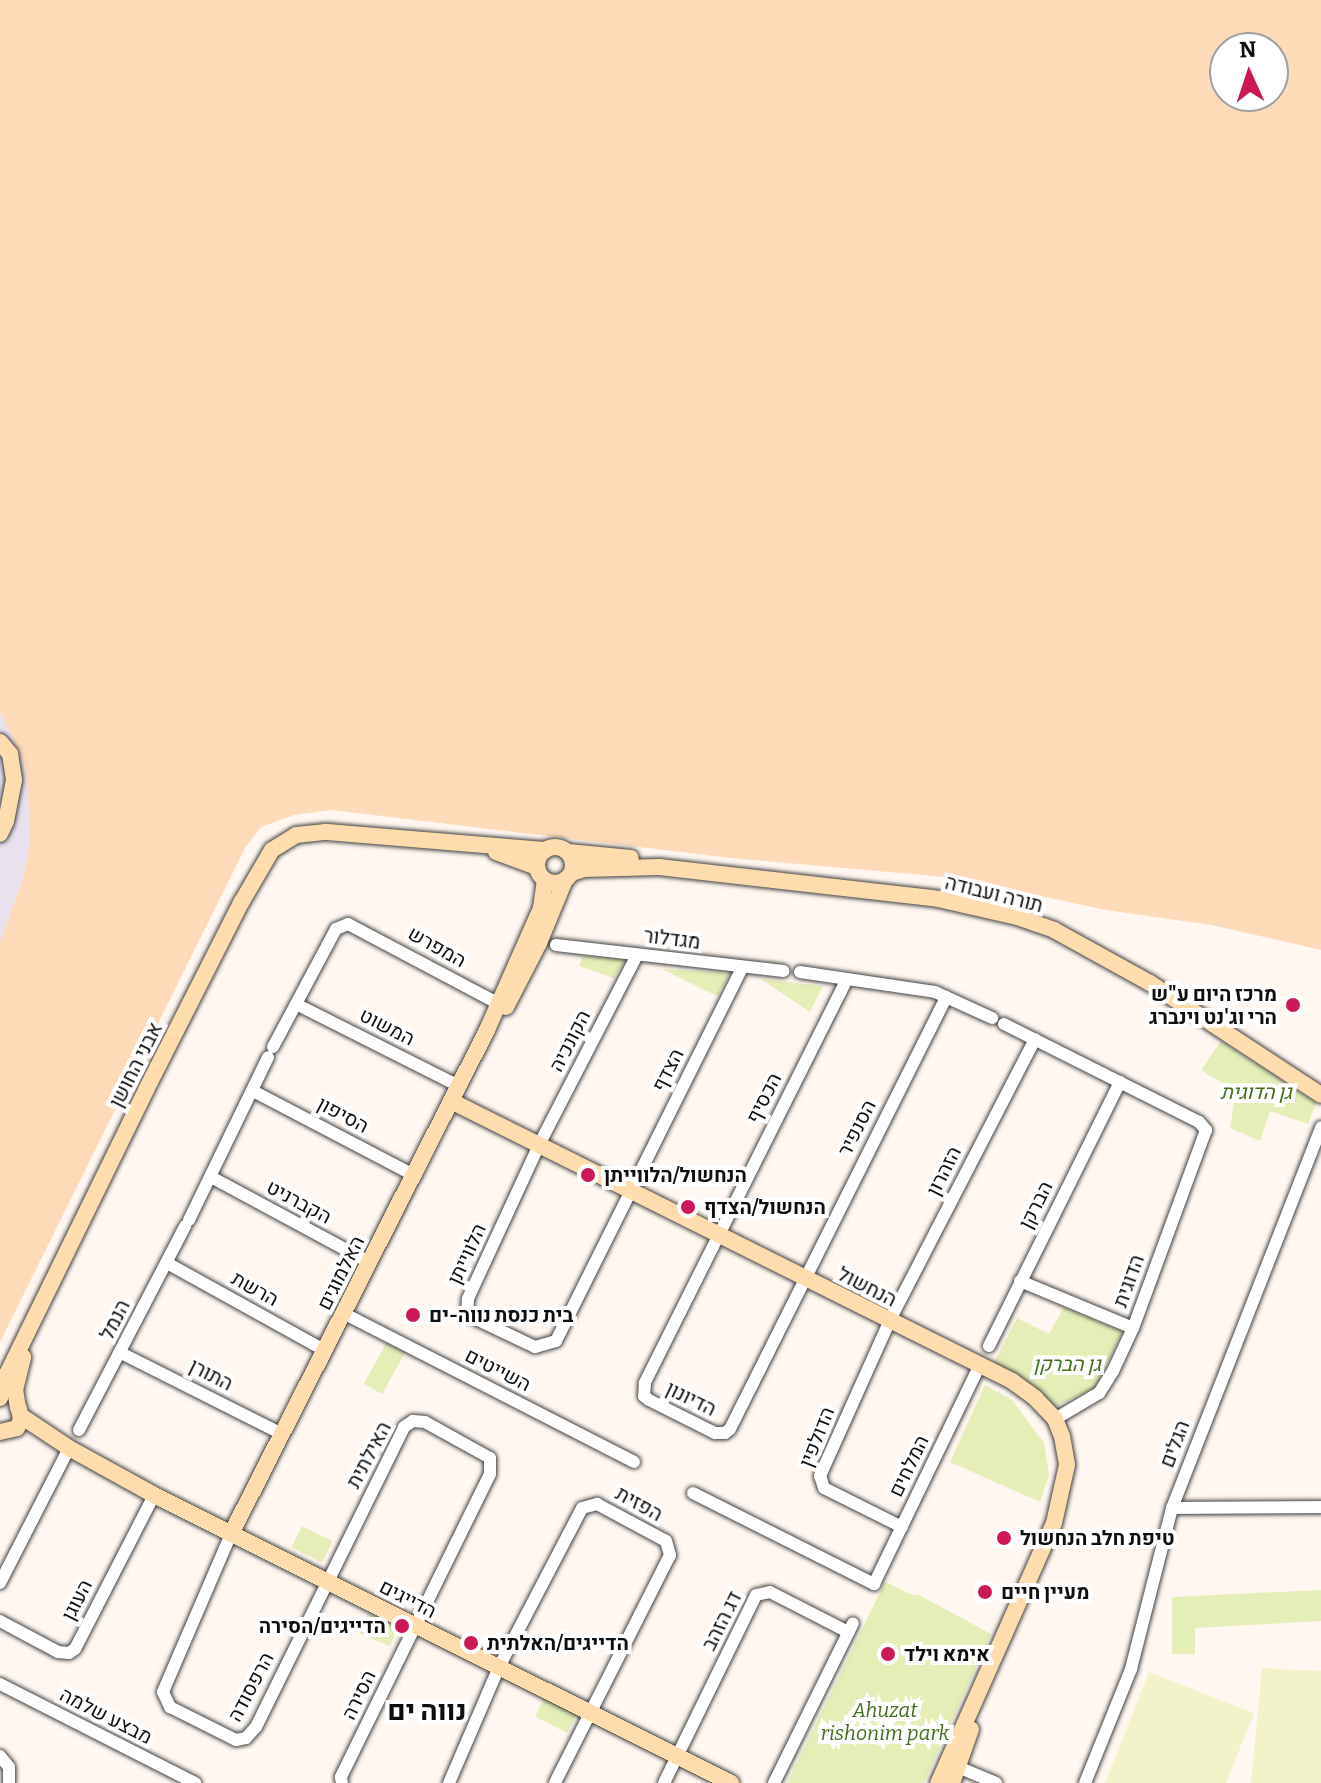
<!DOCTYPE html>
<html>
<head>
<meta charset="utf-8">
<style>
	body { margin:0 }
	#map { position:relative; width:1321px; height:1783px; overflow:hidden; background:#fff7f0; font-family:Bitter,Heebo,serif }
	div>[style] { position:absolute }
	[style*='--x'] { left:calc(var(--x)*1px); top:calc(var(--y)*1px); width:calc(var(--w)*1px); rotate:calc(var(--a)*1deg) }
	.industrial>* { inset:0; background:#e9e2ee }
	.green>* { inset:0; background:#e4eeb5; transform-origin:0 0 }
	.sand>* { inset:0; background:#ffdab8 }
	.pitch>* { inset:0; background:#f2f4c8 }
	.roads { filter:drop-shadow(0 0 2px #414141) drop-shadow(0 0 2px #414141) }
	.street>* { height:12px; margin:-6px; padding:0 6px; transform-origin:6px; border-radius:6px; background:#fff }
	.secondary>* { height:16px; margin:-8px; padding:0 8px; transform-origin:8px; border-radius:8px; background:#ffdcab }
	.secondary>.ring { margin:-8px; padding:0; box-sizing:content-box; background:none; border:16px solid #ffdcab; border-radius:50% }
	.dots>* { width:22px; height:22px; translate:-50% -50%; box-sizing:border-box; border:4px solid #fff; border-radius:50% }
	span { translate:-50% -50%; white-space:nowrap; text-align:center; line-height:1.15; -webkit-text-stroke:8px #fff; paint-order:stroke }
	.street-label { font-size:20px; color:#0e0e0e }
	.poi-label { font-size:20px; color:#0e0e0e; font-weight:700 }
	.right { translate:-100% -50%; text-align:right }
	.left { translate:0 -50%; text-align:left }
	.park-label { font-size:20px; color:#436d18; font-style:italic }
	.district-label { font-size:28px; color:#0e0e0e; font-weight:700 }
	.north { position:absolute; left:1209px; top:32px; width:80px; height:80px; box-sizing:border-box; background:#fff; border:2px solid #9f9f9f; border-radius:50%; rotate:357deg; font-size:22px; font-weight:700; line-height:32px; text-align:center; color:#0e0e0e }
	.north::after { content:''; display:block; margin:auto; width:28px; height:36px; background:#cc1857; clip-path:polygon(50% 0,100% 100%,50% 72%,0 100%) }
</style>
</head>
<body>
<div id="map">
	<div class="industrial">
		<i style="clip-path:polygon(0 712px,22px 758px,28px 788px,30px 844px,22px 881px,0 941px)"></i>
	</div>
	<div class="green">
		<i style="clip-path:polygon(583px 956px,626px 959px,614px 978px,579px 966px)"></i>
		<i style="clip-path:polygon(662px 969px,730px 973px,717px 996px)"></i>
		<i style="clip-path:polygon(761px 979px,823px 986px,810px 1012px)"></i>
		<i style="clip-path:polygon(1221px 1041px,1316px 1103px,1308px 1124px,1270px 1111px,1260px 1141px,1230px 1128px,1234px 1103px,1229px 1087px,1201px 1070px)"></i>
		<i style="clip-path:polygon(1064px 1307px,1122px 1332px,1096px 1388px,1053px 1407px,992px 1366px,1017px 1318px,1049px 1334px)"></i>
		<i style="left:388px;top:1340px;width:21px;height:50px;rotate:29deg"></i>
		<i style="clip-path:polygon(985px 1385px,1012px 1400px,1044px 1443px,1049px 1475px,1040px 1502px,950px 1462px)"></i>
		<i style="left:302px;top:1526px;width:34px;height:24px;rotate:26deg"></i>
		<i style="clip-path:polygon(885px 1582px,915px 1596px,917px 1594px,991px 1634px,924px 1783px,787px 1783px)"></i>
		<i style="clip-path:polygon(1321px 1590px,1321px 1621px,1195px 1628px,1195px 1654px,1172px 1654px,1172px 1597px)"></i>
		<i style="left:368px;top:1613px;width:33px;height:22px;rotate:23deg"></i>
		<i style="left:545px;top:1697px;width:36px;height:22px;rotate:27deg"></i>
	</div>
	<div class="sand">
		<i style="clip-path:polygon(evenodd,0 0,1321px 0,1321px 950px,1212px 925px,1106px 910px,957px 878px,731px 858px,332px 810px,294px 815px,261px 827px,245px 848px,0 1342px,0 941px,22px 881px,30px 844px,28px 788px,22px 758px,0 712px,0 0,1225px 48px,1273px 48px,1273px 96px,1225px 96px,1225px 48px)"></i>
	</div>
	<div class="pitch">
		<i style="clip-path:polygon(1262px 1668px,1321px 1671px,1321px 1783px,1251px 1783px)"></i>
		<i style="clip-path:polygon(1149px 1672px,1254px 1713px,1226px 1783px,1105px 1783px)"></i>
	</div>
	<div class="roads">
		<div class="street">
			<i style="--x:556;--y:945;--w:229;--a:6.5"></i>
			<i style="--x:637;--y:955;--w:214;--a:117.3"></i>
			<i style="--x:539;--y:1145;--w:170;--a:114.8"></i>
			<i style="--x:468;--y:1299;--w:13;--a:94"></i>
			<i style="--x:467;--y:1312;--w:7;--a:45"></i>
			<i style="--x:472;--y:1317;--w:70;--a:25.5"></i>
			<i style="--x:535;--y:1347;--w:22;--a:-16"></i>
			<i style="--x:556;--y:1341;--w:417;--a:-63.5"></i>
			<i style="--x:800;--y:972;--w:136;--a:8.4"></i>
			<i style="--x:935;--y:992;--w:63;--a:24.5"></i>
			<i style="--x:847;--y:979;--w:452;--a:116.6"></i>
			<i style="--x:645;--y:1383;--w:13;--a:94"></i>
			<i style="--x:644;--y:1396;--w:6;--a:39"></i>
			<i style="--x:649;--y:1400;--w:74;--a:26.6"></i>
			<i style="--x:715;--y:1433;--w:10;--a:0"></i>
			<i style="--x:725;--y:1433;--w:6;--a:-39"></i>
			<i style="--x:730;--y:1429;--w:483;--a:-63.4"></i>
			<i style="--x:296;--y:1004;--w:182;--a:26.7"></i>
			<i style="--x:1004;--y:1024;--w:218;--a:26.7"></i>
			<i style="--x:1199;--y:1122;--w:11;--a:49"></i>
			<i style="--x:1206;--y:1130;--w:211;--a:110.2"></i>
			<i style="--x:1133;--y:1328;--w:47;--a:114.9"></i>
			<i style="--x:1113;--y:1371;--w:26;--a:122"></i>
			<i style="--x:1099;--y:1393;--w:51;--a:149.4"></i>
			<i style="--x:273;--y:1047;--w:134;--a:-61.9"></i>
			<i style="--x:336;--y:929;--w:13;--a:-23"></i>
			<i style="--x:348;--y:924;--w:175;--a:27.9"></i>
			<i style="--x:253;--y:1091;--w:182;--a:27.6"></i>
			<i style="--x:211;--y:1177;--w:179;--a:28.3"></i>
			<i style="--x:189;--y:1220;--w:181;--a:-64.1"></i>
			<i style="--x:167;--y:1263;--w:179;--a:29"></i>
			<i style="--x:1020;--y:1281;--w:122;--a:22.6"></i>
			<i style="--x:343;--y:1313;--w:327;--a:27.1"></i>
			<i style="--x:989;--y:1346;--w:295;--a:-63.6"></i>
			<i style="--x:121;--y:1353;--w:180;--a:26.7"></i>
			<i style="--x:79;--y:1430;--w:230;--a:-62.5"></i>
			<i style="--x:693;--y:1493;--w:203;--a:26.7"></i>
			<i style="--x:874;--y:1584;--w:243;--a:-64.2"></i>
			<i style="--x:1172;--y:1508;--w:149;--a:-0.4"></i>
			<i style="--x:902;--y:1527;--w:87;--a:-153.4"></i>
			<i style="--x:824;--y:1488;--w:13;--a:-108"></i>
			<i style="--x:820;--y:1476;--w:171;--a:-65.8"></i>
			<i style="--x:890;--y:1320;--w:316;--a:-62.7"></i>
			<i style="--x:231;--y:1534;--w:172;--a:113.3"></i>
			<i style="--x:163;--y:1692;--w:17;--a:65"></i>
			<i style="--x:170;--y:1707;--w:74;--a:26.6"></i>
			<i style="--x:236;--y:1740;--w:10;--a:-11"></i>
			<i style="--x:246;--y:1738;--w:15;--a:-48"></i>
			<i style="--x:256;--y:1727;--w:335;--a:-63.7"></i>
			<i style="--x:404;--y:1427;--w:11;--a:-34"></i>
			<i style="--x:413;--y:1421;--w:12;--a:5"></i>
			<i style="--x:425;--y:1422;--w:74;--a:29"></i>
			<i style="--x:490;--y:1458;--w:16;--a:90"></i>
			<i style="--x:490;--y:1474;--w:338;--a:116.2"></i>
			<i style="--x:341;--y:1777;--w:6;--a:81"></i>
			<i style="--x:0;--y:1583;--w:152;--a:-62.9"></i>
			<i style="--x:0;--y:1621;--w:66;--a:28.1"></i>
			<i style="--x:58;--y:1652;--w:11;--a:5"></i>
			<i style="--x:69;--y:1653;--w:7;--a:-34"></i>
			<i style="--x:75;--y:1649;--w:173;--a:-62.8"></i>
			<i style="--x:0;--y:1684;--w:219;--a:26.9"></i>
			<i style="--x:0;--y:1756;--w:14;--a:51"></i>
			<i style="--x:9;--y:1767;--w:16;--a:90"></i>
			<i style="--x:951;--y:1764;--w:49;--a:22.9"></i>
			<i style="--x:449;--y:1783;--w:126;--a:-66.7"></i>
			<i style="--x:499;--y:1667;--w:179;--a:-62.4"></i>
			<i style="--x:582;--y:1508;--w:16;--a:-15"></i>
			<i style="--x:597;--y:1504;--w:78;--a:28.2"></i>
			<i style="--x:666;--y:1541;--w:15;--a:74"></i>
			<i style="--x:670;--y:1555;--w:255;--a:116.8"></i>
			<i style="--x:664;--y:1783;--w:209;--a:-63.9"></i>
			<i style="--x:756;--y:1595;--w:14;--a:-12"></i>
			<i style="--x:770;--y:1592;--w:88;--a:27.1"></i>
			<i style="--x:774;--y:1783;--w:178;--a:-63.7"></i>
			<i style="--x:1085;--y:1783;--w:123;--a:-68"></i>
			<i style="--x:1131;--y:1669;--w:166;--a:-75.7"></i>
			<i style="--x:1172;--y:1508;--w:409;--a:-68.6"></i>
		</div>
		<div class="secondary">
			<i style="--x:0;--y:742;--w:16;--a:50"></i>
			<i style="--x:10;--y:754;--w:26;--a:81"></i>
			<i style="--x:14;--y:780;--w:42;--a:101"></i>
			<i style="--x:6;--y:821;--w:14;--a:115"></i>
			<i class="ring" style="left:537px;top:847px;width:20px;height:20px"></i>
			<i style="--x:496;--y:852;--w:44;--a:20.1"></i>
			<i style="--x:568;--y:852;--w:63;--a:5.4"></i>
			<i style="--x:572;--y:873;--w:13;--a:-18"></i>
			<i style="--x:584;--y:869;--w:75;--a:-1.5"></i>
			<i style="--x:659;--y:867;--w:281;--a:6.5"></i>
			<i style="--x:938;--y:899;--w:81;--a:12.8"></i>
			<i style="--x:1017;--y:917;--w:39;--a:19"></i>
			<i style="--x:1054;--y:930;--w:110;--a:28.9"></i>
			<i style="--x:1150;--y:983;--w:204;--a:33.2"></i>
			<i style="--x:506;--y:1007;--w:72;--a:-62.7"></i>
			<i style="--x:539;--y:943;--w:68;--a:-67.6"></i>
			<i style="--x:451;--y:1101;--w:627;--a:26.52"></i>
			<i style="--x:1012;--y:1381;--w:29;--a:36"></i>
			<i style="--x:1035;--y:1398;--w:29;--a:46"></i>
			<i style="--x:1055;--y:1419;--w:18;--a:68"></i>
			<i style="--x:1062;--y:1436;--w:29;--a:80"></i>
			<i style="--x:1067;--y:1465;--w:59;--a:102.6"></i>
			<i style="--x:1054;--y:1523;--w:285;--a:114"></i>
			<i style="--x:0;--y:1398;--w:25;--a:-74"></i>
			<i style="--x:7;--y:1374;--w:318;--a:-63.9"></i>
			<i style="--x:147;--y:1088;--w:208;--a:-63.1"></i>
			<i style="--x:241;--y:903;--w:61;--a:-59.7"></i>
			<i style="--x:272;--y:850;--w:28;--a:-32"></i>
			<i style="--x:296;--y:835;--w:30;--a:-6"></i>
			<i style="--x:326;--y:832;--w:220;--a:4.7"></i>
			<i style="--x:18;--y:1408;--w:18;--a:-99"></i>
			<i style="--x:15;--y:1390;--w:34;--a:-76"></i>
			<i style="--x:21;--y:1416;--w:58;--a:33.7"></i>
			<i style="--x:69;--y:1448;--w:97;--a:28.9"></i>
			<i style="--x:154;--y:1495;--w:645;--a:26.53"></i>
			<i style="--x:0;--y:1432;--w:17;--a:-13"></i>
			<i style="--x:17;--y:1428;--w:9;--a:-63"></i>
			<i style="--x:21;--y:1420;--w:11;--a:-100"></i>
			<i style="--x:231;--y:1534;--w:565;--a:-63.07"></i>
			<i style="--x:487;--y:1030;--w:133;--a:-66.1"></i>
			<i style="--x:541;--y:908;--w:27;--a:-82"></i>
			<i style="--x:952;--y:1783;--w:57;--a:-70.6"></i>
		</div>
	</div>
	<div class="dots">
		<i style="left:1293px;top:1005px;background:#cc1857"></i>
		<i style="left:588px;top:1175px;background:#cc1857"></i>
		<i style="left:688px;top:1207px;background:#cc1857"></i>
		<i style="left:413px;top:1315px;background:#cc1857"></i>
		<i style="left:1004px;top:1538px;background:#cc1857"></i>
		<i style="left:985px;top:1592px;background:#cc1857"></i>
		<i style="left:402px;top:1626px;background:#cc1857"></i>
		<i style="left:471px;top:1643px;background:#cc1857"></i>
		<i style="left:888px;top:1654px;background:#cc1857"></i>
	</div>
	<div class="street-label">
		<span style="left:994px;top:894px;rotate:14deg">תורה ועבודה</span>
		<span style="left:672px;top:939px;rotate:7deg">מגדלור</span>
		<span style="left:437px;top:947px;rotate:29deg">המפרש</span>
		<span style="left:387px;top:1027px;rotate:27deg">המשוט</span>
		<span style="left:570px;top:1041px;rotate:-63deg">הקונכיה</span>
		<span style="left:136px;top:1065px;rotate:-63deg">אבני החושן</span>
		<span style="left:668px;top:1070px;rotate:-63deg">הצדף</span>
		<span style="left:764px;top:1098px;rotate:-63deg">הכסיף</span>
		<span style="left:343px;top:1115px;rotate:28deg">הסיפון</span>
		<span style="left:857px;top:1128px;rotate:-63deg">הסנפיר</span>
		<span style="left:944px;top:1171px;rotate:-63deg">הזהרון</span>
		<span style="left:299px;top:1202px;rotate:28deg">הקברניט</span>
		<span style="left:1036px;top:1205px;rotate:-63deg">הברקן</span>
		<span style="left:467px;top:1254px;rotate:-65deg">הלווייתן</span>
		<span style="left:341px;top:1273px;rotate:-63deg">האלמוגים</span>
		<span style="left:1129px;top:1281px;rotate:-70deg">הדוגית</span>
		<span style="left:867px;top:1287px;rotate:27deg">הנחשול</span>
		<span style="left:255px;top:1289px;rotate:29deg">הרשת</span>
		<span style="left:115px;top:1320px;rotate:-63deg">הנמל</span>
		<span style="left:498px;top:1370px;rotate:27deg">השייטים</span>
		<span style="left:211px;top:1375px;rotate:27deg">התורן</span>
		<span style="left:691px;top:1399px;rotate:26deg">הדיונון</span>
		<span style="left:817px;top:1437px;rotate:-68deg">הדולפין</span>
		<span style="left:1175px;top:1444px;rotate:-69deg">הגלים</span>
		<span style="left:369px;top:1455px;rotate:-62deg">האילתית</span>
		<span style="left:909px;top:1466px;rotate:-64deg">המלחים</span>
		<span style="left:639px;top:1504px;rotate:29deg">הפזית</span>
		<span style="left:408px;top:1599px;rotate:27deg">הדייגים</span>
		<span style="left:77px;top:1600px;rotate:-63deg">העוגן</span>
		<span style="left:722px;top:1621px;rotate:-63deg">דג הזהב</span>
		<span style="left:251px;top:1687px;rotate:-62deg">הרפסודה</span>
		<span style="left:359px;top:1695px;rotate:-64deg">הסירה</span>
		<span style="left:106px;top:1716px;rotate:27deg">מבצע שלמה</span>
	</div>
	<div class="poi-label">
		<span class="right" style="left:1277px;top:1006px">מרכז היום ע"ש<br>הרי וג'נט וינברג</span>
		<span class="left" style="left:604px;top:1175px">הנחשול/הלווייתן</span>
		<span class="left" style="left:704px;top:1207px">הנחשול/הצדף</span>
		<span class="left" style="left:429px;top:1315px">בית כנסת נווה-ים</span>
		<span class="left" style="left:1020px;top:1538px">טיפת חלב הנחשול</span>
		<span class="left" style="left:1001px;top:1592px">מעיין חיים</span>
		<span class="right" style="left:386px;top:1626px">הדייגים/הסירה</span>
		<span class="left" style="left:487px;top:1643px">הדייגים/האלתית</span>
		<span class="left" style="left:904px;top:1654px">אימא וילד</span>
	</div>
	<div class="park-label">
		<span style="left:1256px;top:1092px">גן הדוגית</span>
		<span style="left:1067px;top:1364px">גן הברקן</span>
		<span style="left:885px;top:1722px">Ahuzat<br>rishonim park</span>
	</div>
	<div class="district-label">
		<span style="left:427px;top:1711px">נווה ים</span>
	</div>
	<div class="north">N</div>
</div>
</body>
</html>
